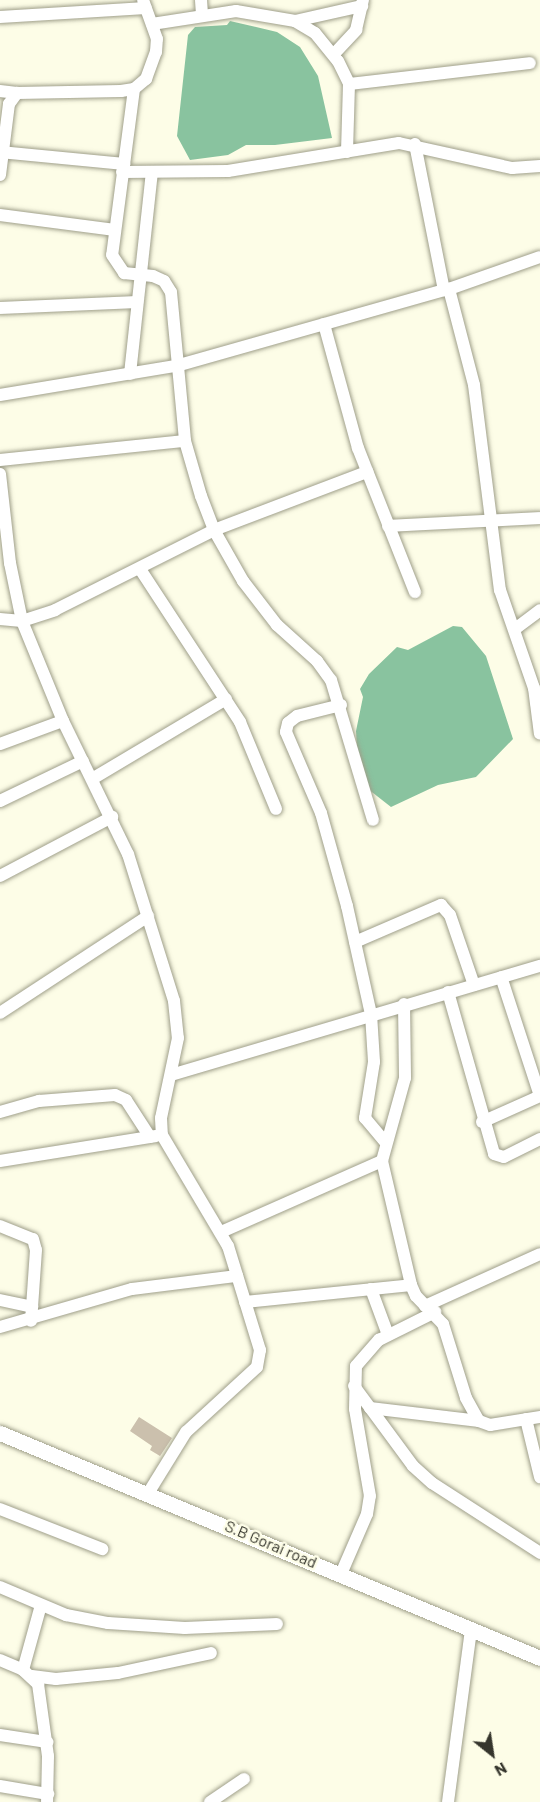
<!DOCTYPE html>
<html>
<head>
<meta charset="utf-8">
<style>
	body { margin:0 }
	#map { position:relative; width:540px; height:1802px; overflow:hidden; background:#fdfde7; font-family:Barlow,sans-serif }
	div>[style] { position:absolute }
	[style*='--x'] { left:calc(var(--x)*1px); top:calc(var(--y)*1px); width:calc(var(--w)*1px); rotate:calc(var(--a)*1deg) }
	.water>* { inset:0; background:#89c39f }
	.building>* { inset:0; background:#cbc0ad }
	.roads { filter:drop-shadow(0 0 2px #9f9f8a) drop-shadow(0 0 2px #9f9f8a) }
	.minor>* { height:12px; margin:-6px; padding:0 6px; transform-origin:6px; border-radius:6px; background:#fff }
	.tertiary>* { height:15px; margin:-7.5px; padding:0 7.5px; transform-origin:7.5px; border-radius:7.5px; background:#fff }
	span { translate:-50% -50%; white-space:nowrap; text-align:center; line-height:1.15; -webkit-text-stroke:5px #fdfde7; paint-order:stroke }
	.street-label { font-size:16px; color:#35352c }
	.north { position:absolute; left:462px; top:1724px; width:60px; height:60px; -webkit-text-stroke:4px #fdfde7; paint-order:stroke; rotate:150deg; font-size:16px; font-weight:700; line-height:24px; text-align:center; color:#35352c }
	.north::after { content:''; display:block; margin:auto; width:21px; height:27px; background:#35352c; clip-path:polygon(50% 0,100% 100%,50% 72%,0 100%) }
</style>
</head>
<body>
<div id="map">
	<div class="water">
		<i style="clip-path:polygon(230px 21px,277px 32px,300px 47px,318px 76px,332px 138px,275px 145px,246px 145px,228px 155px,190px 160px,177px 136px,188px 35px,195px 27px,227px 25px)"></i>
		<i style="clip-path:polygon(453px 626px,462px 627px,486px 656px,513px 739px,476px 777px,438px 785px,391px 807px,368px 789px,357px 750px,356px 731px,363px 697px,360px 689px,369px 674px,397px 647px,408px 650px)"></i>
	</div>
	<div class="building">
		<i style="clip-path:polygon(139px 1417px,172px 1438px,160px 1456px,150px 1450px,152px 1446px,130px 1431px)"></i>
	</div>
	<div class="roads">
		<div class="minor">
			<i style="--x:201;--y:0;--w:14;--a:86"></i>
			<i style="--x:0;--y:17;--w:146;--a:-3.5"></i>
			<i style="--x:295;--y:21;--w:69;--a:-12.6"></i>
			<i style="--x:152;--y:24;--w:85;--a:-8.8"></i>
			<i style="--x:236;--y:11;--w:60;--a:9.6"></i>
			<i style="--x:295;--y:21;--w:23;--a:31"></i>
			<i style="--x:315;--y:33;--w:36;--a:51"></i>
			<i style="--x:338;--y:61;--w:25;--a:64"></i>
			<i style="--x:349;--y:84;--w:68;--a:91.7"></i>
			<i style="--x:334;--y:54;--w:33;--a:-47"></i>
			<i style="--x:356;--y:30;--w:31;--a:-77"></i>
			<i style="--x:349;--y:84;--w:182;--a:-6.6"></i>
			<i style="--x:134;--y:89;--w:167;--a:97.5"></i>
			<i style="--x:112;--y:255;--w:22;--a:56"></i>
			<i style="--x:124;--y:273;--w:29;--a:6"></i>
			<i style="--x:153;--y:276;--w:12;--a:24"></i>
			<i style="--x:164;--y:281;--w:13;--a:58"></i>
			<i style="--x:171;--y:292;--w:150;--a:84.6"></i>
			<i style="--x:185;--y:441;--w:57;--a:73.8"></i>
			<i style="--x:201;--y:496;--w:36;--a:69"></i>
			<i style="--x:214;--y:530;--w:59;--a:60.4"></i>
			<i style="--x:243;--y:581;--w:56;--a:52.3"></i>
			<i style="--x:277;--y:625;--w:54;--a:42"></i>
			<i style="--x:317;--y:661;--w:24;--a:54"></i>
			<i style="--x:331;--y:680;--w:146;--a:73.3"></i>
			<i style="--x:0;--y:91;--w:17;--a:7"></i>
			<i style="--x:415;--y:144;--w:149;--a:78.8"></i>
			<i style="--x:0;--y:152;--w:125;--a:5.5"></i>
			<i style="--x:122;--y:172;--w:106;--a:-0.5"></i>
			<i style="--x:228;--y:171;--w:173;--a:-9.3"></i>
			<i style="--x:399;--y:143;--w:116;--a:12.5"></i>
			<i style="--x:512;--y:168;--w:28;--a:-4"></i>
			<i style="--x:0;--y:175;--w:72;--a:-82.8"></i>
			<i style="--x:9;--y:104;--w:14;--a:-54"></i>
			<i style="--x:17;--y:93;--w:104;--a:-1.1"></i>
			<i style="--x:121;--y:91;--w:13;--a:-9"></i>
			<i style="--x:134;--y:89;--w:16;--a:-40"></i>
			<i style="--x:146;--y:79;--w:29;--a:-70"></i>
			<i style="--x:156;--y:52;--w:13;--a:-86"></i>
			<i style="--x:157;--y:39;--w:41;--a:-109.7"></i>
			<i style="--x:0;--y:215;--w:116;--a:7.4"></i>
			<i style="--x:449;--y:289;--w:99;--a:75.4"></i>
			<i style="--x:474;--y:385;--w:207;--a:82.8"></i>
			<i style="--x:500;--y:590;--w:104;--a:70.9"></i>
			<i style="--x:534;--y:688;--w:46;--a:82.6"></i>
			<i style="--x:0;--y:308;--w:137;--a:-2.5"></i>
			<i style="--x:324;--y:324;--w:129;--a:74.7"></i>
			<i style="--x:358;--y:448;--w:155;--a:68.4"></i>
			<i style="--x:130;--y:374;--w:202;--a:-83.8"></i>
			<i style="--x:0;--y:395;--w:178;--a:-9.4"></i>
			<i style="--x:176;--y:366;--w:284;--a:-15.8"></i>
			<i style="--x:449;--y:289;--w:96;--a:-19.4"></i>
			<i style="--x:0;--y:460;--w:186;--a:-5.9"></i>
			<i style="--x:0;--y:474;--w:90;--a:83.6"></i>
			<i style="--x:10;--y:563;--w:59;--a:78.3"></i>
			<i style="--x:22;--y:621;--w:108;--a:67.7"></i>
			<i style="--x:63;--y:721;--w:148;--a:64"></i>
			<i style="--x:128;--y:854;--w:154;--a:72.6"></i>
			<i style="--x:174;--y:1001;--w:37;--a:84"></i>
			<i style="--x:178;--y:1038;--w:82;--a:102"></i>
			<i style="--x:161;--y:1118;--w:17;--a:87"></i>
			<i style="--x:162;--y:1135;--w:129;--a:59.3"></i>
			<i style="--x:228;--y:1246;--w:109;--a:72.9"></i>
			<i style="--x:260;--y:1350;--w:17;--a:100"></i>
			<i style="--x:257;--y:1367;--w:96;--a:137.5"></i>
			<i style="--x:186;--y:1432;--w:70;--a:121.7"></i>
			<i style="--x:388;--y:526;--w:152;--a:-3"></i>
			<i style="--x:140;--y:569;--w:183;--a:56.8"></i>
			<i style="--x:240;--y:722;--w:94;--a:67.5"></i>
			<i style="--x:0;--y:619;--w:22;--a:5"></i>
			<i style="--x:22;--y:621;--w:35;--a:-18"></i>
			<i style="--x:55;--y:610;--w:178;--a:-26.7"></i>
			<i style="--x:214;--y:530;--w:164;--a:-20.8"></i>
			<i style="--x:515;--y:629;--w:31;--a:-37"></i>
			<i style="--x:341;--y:705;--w:45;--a:166"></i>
			<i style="--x:297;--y:716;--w:11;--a:142"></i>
			<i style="--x:288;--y:723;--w:9;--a:103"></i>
			<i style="--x:286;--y:732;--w:88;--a:66.6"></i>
			<i style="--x:321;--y:813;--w:97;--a:74.4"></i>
			<i style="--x:347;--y:906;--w:111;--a:77.5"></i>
			<i style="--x:371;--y:1014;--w:48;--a:86.4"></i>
			<i style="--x:374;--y:1062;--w:57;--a:99.1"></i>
			<i style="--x:365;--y:1118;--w:31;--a:50"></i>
			<i style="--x:0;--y:744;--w:67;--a:-20.1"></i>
			<i style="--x:92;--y:779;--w:156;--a:-30.8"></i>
			<i style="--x:0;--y:801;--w:92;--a:-25.7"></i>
			<i style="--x:0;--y:876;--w:127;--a:-27.8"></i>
			<i style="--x:355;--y:942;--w:94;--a:-23.3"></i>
			<i style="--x:441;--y:905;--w:13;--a:48"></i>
			<i style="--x:450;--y:915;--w:74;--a:71.1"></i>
			<i style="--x:448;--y:992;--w:168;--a:74.1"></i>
			<i style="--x:494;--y:1154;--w:10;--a:17"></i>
			<i style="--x:504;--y:1157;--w:40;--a:-26.6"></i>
			<i style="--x:404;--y:1004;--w:74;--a:89.2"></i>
			<i style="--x:405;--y:1078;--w:86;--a:105.5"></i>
			<i style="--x:382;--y:1161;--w:127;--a:76.8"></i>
			<i style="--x:411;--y:1285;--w:12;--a:66"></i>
			<i style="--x:416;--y:1296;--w:39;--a:46"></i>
			<i style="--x:443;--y:1324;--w:77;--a:72.7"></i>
			<i style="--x:466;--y:1398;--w:26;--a:61"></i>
			<i style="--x:479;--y:1421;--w:12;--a:20"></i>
			<i style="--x:490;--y:1425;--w:51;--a:-9.1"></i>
			<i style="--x:0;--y:1013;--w:177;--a:-33.2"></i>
			<i style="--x:171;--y:1075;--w:385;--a:-16.5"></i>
			<i style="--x:0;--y:1112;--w:41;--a:-15.8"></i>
			<i style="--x:39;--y:1101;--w:76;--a:-4.5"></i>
			<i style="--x:115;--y:1095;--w:12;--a:24"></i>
			<i style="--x:126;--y:1100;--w:44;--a:57"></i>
			<i style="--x:482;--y:1122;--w:64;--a:-24.1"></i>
			<i style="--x:540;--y:1096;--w:125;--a:-108.1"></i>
			<i style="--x:0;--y:1161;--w:158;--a:-9.1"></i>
			<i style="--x:0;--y:1226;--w:35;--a:22"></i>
			<i style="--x:33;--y:1239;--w:11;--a:75"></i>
			<i style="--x:36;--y:1250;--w:71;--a:94"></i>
			<i style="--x:221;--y:1232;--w:176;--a:-23.8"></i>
			<i style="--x:371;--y:1289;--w:49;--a:69.7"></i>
			<i style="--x:0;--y:1300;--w:33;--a:12"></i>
			<i style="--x:245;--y:1302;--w:167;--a:-5.8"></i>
			<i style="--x:425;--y:1306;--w:126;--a:-24.3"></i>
			<i style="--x:0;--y:1327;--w:137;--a:-16.1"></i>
			<i style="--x:132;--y:1289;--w:106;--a:-7.1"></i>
			<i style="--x:354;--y:1386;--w:99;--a:53.6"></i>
			<i style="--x:413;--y:1466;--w:25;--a:42"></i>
			<i style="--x:432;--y:1483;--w:129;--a:32.9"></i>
			<i style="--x:370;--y:1408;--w:110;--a:6.8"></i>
			<i style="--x:526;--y:1419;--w:60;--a:76.4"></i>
			<i style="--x:0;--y:1509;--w:110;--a:21.4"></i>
			<i style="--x:341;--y:1574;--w:65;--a:-66.6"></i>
			<i style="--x:367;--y:1514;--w:18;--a:-81"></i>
			<i style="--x:370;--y:1496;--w:88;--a:-99.8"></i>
			<i style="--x:355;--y:1409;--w:43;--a:-88.7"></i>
			<i style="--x:356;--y:1366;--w:35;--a:-49"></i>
			<i style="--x:379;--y:1340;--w:63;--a:-26.6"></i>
			<i style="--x:0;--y:1587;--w:72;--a:23"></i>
			<i style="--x:66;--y:1615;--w:43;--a:10.8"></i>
			<i style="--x:108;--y:1623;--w:77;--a:3.7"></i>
			<i style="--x:185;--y:1628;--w:92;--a:-2.5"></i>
			<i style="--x:0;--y:1660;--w:25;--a:23"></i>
			<i style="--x:23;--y:1670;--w:21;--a:43"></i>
			<i style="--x:38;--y:1684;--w:73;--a:82.1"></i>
			<i style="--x:48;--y:1756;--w:46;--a:91.2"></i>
			<i style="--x:23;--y:1670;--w:67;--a:-74.5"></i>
			<i style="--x:32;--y:1676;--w:24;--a:7"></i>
			<i style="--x:56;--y:1679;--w:62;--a:-5.5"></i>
			<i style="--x:118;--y:1673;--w:95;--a:-12.1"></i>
			<i style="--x:0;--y:1735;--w:48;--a:8.5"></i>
			<i style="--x:0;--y:1786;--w:49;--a:9.5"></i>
			<i style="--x:210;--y:1802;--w:41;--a:-34.1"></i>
			<i style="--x:448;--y:1802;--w:175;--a:-82.4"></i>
		</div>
		<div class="tertiary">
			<i style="--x:0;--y:1433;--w:585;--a:22.62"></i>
		</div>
	</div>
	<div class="street-label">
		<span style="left:271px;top:1544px;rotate:23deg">S.B Gorai road</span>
	</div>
	<div class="north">N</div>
</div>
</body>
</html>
